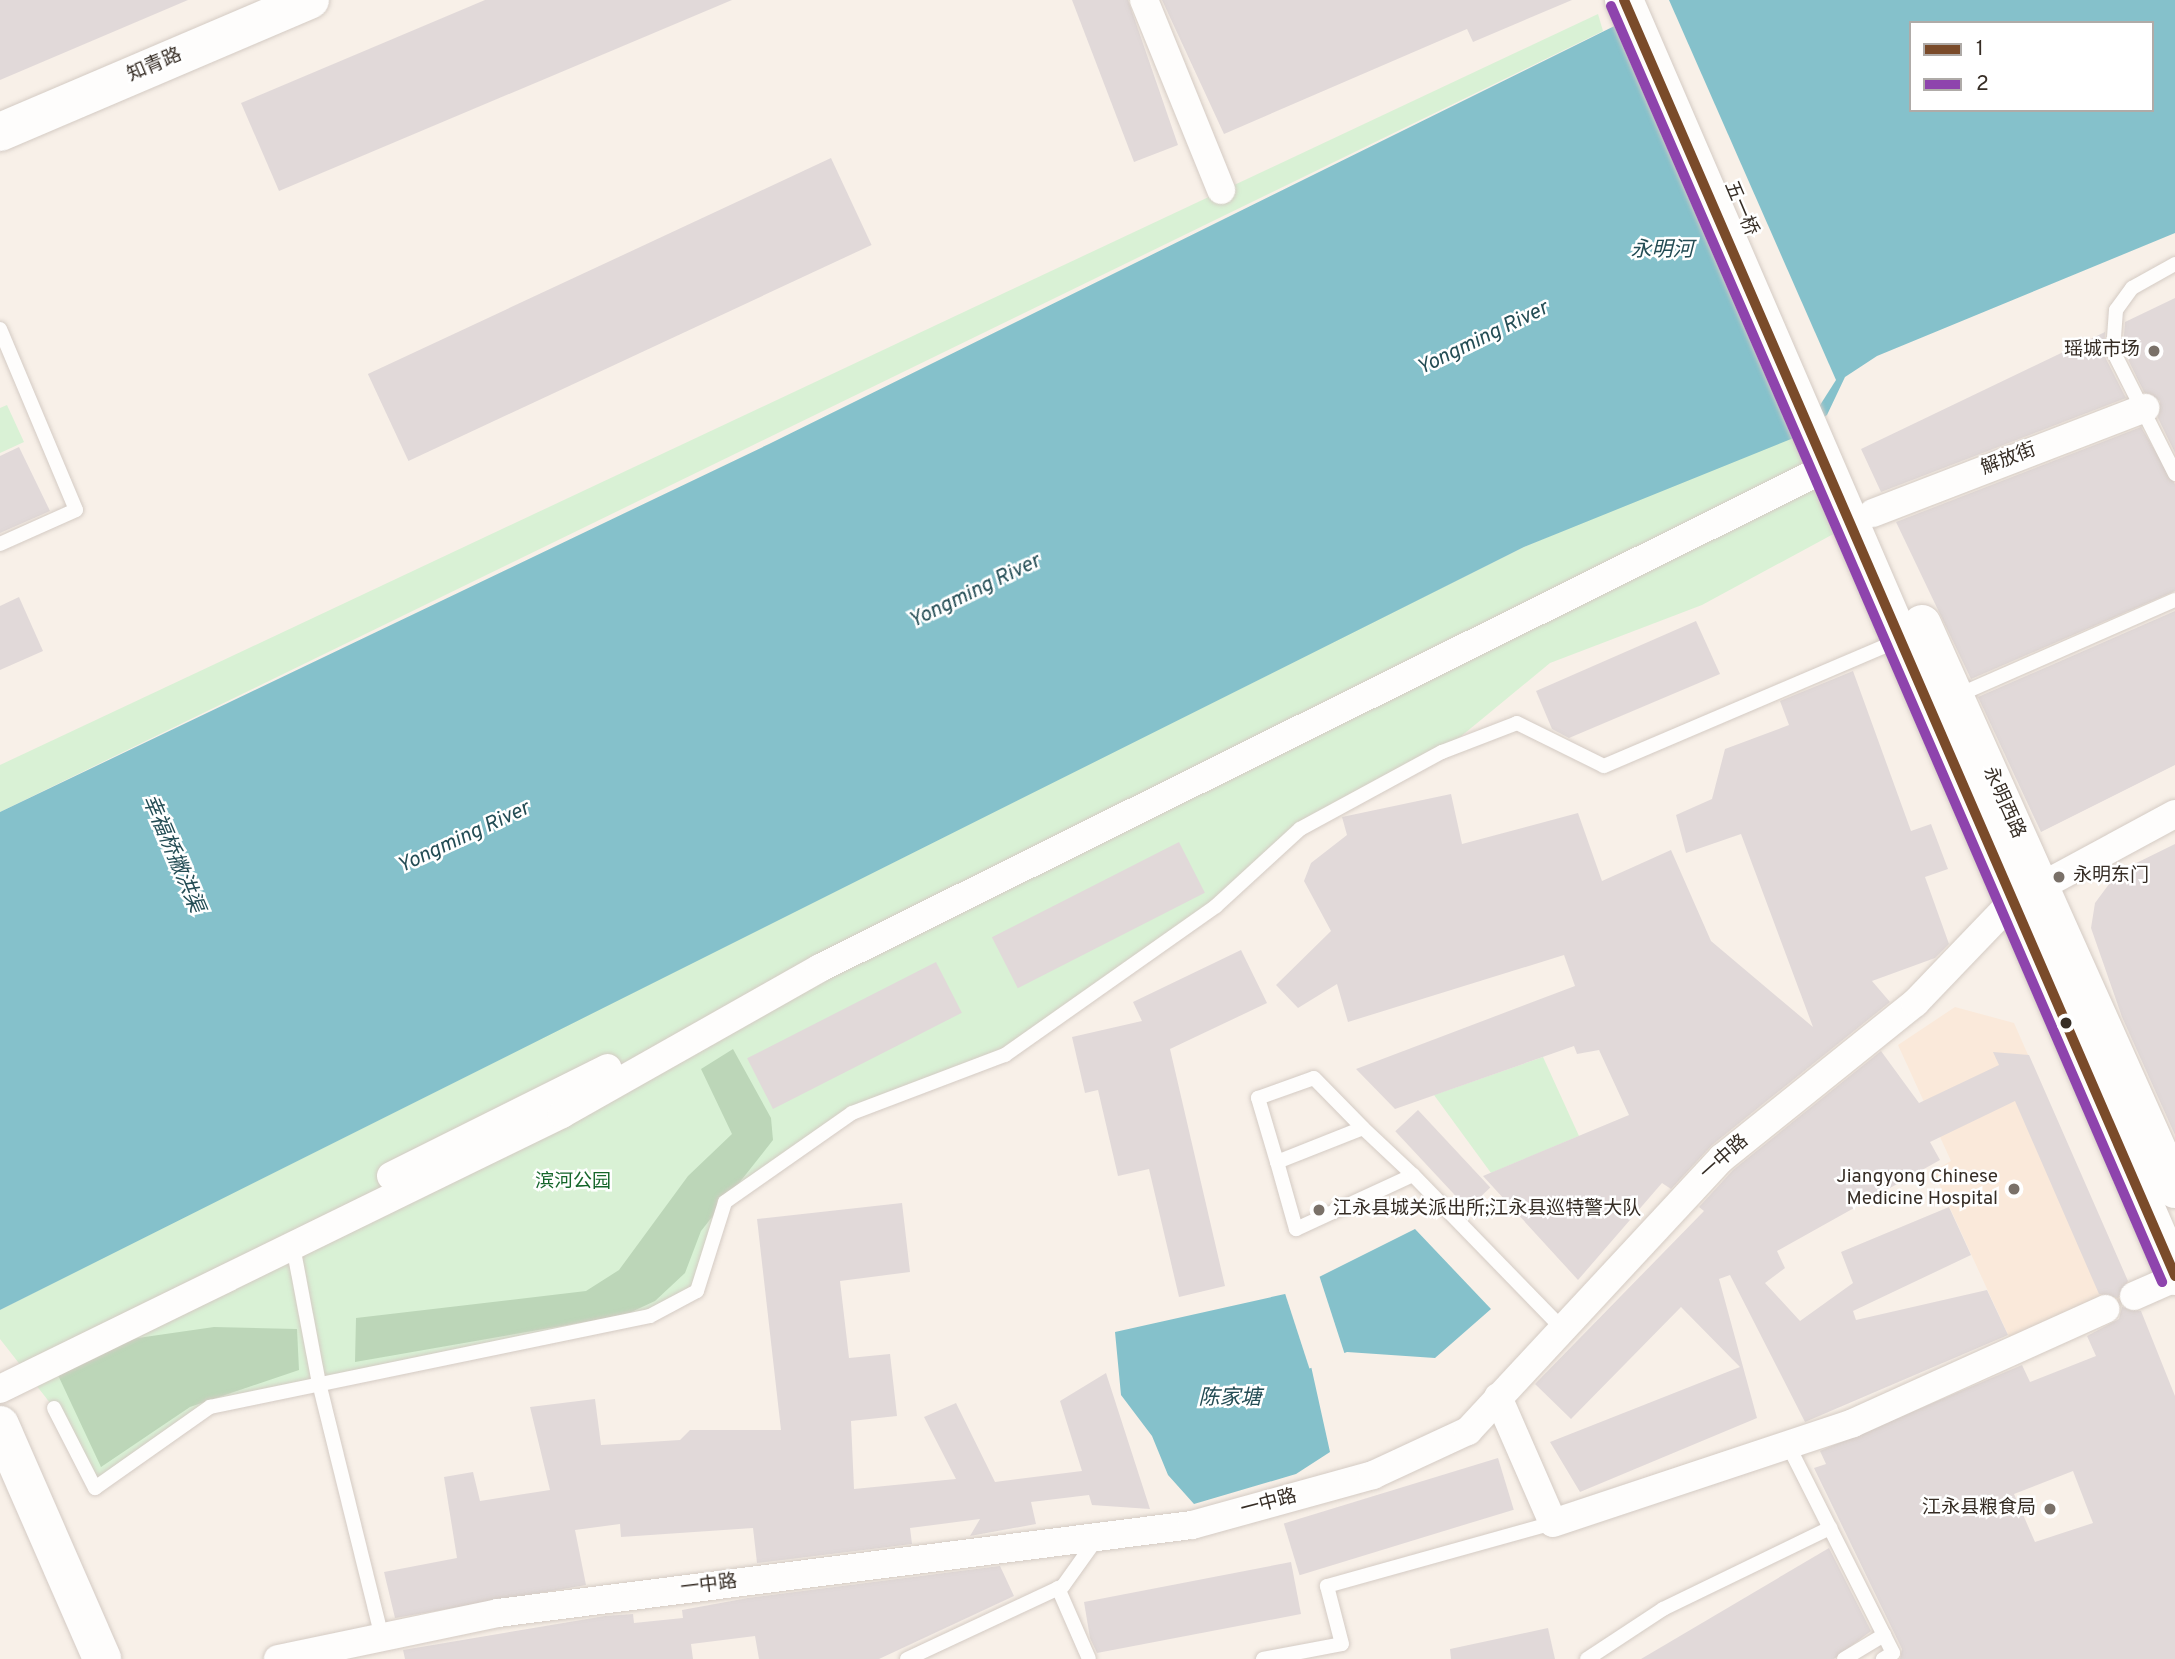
<!DOCTYPE html>
<html>
<head>
<meta charset="utf-8">
<style>
	body { margin:0 }
	#map { position:relative; width:2175px; height:1659px; overflow:hidden; background:#f8f0e8; font-family:Overpass,"Noto Sans SC",sans-serif }
	div>[style] { position:absolute }
	[style*='--x'] { left:calc(var(--x)*1px); top:calc(var(--y)*1px); width:calc(var(--w)*1px); rotate:calc(var(--a)*1deg) }
	.built>* { inset:0; background:#fae9da }
	.green>* { inset:0; background:#d9f1d5 }
	.forest>* { inset:0; background:#bcd6b8 }
	.water>* { inset:0; background:#85c1cb }
	.pier>* { inset:0; background:#f8f0e8; transform-origin:0 0 }
	.building>* { inset:0; background:#e1d9d9; transform-origin:0 0 }
	.roads { filter:drop-shadow(0 0 2px #d4cbc4) drop-shadow(0 0 2px #d4cbc4) }
	.service>* { height:14px; margin:-7px; padding:0 7px; transform-origin:7px; border-radius:7px; background:#fefdfc }
	.minor>* { height:28px; margin:-14px; padding:0 14px; transform-origin:14px; border-radius:14px; background:#fefdfc }
	.secondary>* { height:38px; margin:-19px; padding:0 19px; transform-origin:19px; border-radius:19px; background:#fefdfc }
	.primary>* { height:38px; margin:-19px; padding:0 19px; transform-origin:19px; border-radius:19px; background:#fefdfc }
	.bus-1>* { height:10px; margin:-5px; padding:0 5px; transform-origin:5px; border-radius:5px; background:#7a4b2a }
	.bus-2>* { height:10px; margin:-5px; padding:0 5px; transform-origin:5px; border-radius:5px; background:#8e44ad }
	.dots>* { width:19px; height:19px; translate:-50% -50%; box-sizing:border-box; border:4px solid #fff; border-radius:50% }
	span { translate:-50% -50%; white-space:nowrap; text-align:center; line-height:1.15; -webkit-text-stroke:5px #fff; paint-order:stroke }
	.street-label { font-size:19px; color:#362d25 }
	.poi-label { font-size:19px; color:#362d25 }
	.right { translate:-100% -50%; text-align:right }
	.left { translate:0 -50%; text-align:left }
	.park-label { font-size:19px; color:#15662b }
	.water-label { font-size:21px; color:#234c54; font-style:italic }
	.legend { position:absolute; left:1909px; top:21px; width:245px; height:91px; box-sizing:border-box; background:#fff; border:2px solid #afaba8; margin:0; padding:9px 12px; list-style:none; font-size:21px; color:#362d25 }
	.legend li { display:flex; align-items:center; gap:14px; height:35px }
	.legend b { width:35px; border:2px solid #afaba8 }
</style>
</head>
<body>
<div id="map">
	<div class="built">
		<i style="clip-path:polygon(1955px 1007px,2014px 1023px,2134px 1296px,2015px 1350px,1933px 1171px,1951px 1161px,1898px 1045px)"></i>
	</div>
	<div class="green">
		<i style="clip-path:polygon(1598px 14px,1603px 31px,0 812px,0 765px)"></i>
		<i style="clip-path:polygon(7px 405px,24px 442px,0 453px,0 408px)"></i>
		<i style="clip-path:polygon(1810px 427px,1850px 525px,1702px 605px,1550px 663px,1442px 752px,1300px 829px,1216px 906px,1005px 1055px,852px 1113px,725px 1202px,697px 1291px,650px 1316px,210px 1407px,95px 1488px,54px 1408px,0 1339px,0 1310px,408px 1101px,1524px 547px)"></i>
		<i style="clip-path:polygon(1543px 1057px,1579px 1136px,1491px 1173px,1434px 1095px)"></i>
	</div>
	<div class="forest">
		<i style="clip-path:polygon(733px 1049px,771px 1118px,773px 1140px,701px 1231px,685px 1273px,655px 1301px,625px 1315px,355px 1362px,356px 1318px,586px 1291px,619px 1270px,688px 1176px,732px 1134px,701px 1069px)"></i>
		<i style="clip-path:polygon(214px 1327px,297px 1329px,299px 1370px,190px 1407px,101px 1467px,57px 1373px,117px 1341px)"></i>
	</div>
	<div class="water">
		<i style="clip-path:polygon(evenodd,1667px 0,2175px 0,2175px 233px,1877px 356px,1845px 377px,1827px 415px,1801px 435px,1524px 547px,0 1310px,0 812px,769px 444px,1667px 0,1911px 23px,2152px 23px,2152px 110px,1911px 110px,1911px 23px)"></i>
		<i style="clip-path:polygon(1415px 1229px,1491px 1309px,1435px 1358px,1347px 1352px,1311px 1366px,1330px 1452px,1296px 1474px,1194px 1504px,1168px 1475px,1152px 1436px,1121px 1395px,1115px 1332px,1285px 1294px)"></i>
	</div>
	<div class="pier">
		<i style="clip-path:polygon(1659px 0,1669px 0,1836px 380px,1801px 435px,1613px 23px)"></i>
		<i style="left:1319px;top:1275px;width:86px;height:38px;rotate:72deg"></i>
	</div>
	<div class="building">
		<i style="clip-path:polygon(0 0,188px 0,0 80px)"></i>
		<i style="clip-path:polygon(485px 0,732px 0,279px 191px,241px 103px)"></i>
		<i style="clip-path:polygon(1072px 0,1128px 0,1178px 145px,1134px 162px)"></i>
		<i style="clip-path:polygon(1162px 0,1572px 0,1473px 42px,1467px 29px,1224px 134px)"></i>
		<i style="left:831px;top:158px;width:96px;height:511px;rotate:65deg"></i>
		<i style="clip-path:polygon(2175px 298px,2175px 453px,2158px 418px,2160px 401px,2144px 392px,2123px 349px,2125px 322px)"></i>
		<i style="clip-path:polygon(2105px 332px,2104px 355px,2126px 398px,1881px 492px,1861px 449px)"></i>
		<i style="clip-path:polygon(2141px 427px,2175px 484px,2175px 591px,1971px 679px,1896px 522px)"></i>
		<i style="clip-path:polygon(19px 447px,50px 511px,0 533px,0 456px)"></i>
		<i style="clip-path:polygon(19px 597px,43px 651px,0 670px,0 606px)"></i>
		<i style="clip-path:polygon(2175px 611px,2175px 765px,2041px 832px,1978px 697px)"></i>
		<i style="clip-path:polygon(1696px 621px,1720px 674px,1569px 738px,1552px 729px,1536px 691px)"></i>
		<i style="clip-path:polygon(1853px 671px,1911px 831px,1931px 824px,1948px 869px,1925px 877px,1949px 944px,1935px 958px,1872px 981px,1890px 1002px,1712px 1145px,1671px 1189px,1662px 1183px,1578px 1280px,1483px 1176px,1629px 1115px,1599px 1050px,1577px 1054px,1574px 1046px,1395px 1109px,1356px 1069px,1575px 986px,1564px 955px,1348px 1022px,1337px 984px,1298px 1008px,1276px 985px,1331px 931px,1304px 881px,1311px 863px,1347px 835px,1342px 817px,1451px 794px,1462px 844px,1578px 813px,1602px 881px,1671px 850px,1711px 941px,1813px 1027px,1741px 834px,1686px 853px,1676px 815px,1712px 799px,1725px 749px,1789px 725px,1780px 701px)"></i>
		<i style="left:1179px;top:842px;width:57px;height:210px;rotate:63deg"></i>
		<i style="clip-path:polygon(2175px 844px,2175px 1135px,2122px 1017px,2091px 928px,2095px 903px,2118px 872px)"></i>
		<i style="clip-path:polygon(1241px 950px,1267px 1003px,1170px 1049px,1225px 1286px,1179px 1297px,1149px 1169px,1118px 1176px,1098px 1090px,1085px 1093px,1072px 1037px,1142px 1021px,1133px 1002px)"></i>
		<i style="left:936px;top:962px;width:57px;height:212px;rotate:63deg"></i>
		<i style="clip-path:polygon(1881px 1051px,1919px 1103px,1999px 1065px,1993px 1052px,2029px 1055px,2128px 1281px,2118px 1298px,2099px 1294px,2015px 1101px,1930px 1142px,1940px 1160px,1777px 1251px,1785px 1268px,1765px 1283px,1800px 1321px,1853px 1283px,1841px 1252px,1949px 1207px,1971px 1255px,1853px 1311px,1856px 1320px,1987px 1290px,2008px 1335px,1805px 1422px,1730px 1275px,1719px 1279px,1757px 1418px,1580px 1492px,1550px 1442px,1740px 1367px,1681px 1307px,1571px 1419px,1535px 1384px,1704px 1211px,1699px 1207px,1733px 1170px)"></i>
		<i style="left:1418px;top:1110px;width:106px;height:31px;rotate:47deg"></i>
		<i style="clip-path:polygon(902px 1203px,910px 1272px,840px 1281px,849px 1358px,890px 1354px,897px 1416px,851px 1421px,854px 1489px,956px 1479px,924px 1417px,956px 1403px,995px 1482px,1082px 1471px,1060px 1401px,1106px 1373px,1150px 1509px,1092px 1505px,1089px 1495px,1031px 1502px,1036px 1524px,970px 1536px,980px 1519px,910px 1528px,912px 1544px,757px 1563px,753px 1528px,621px 1537px,620px 1524px,575px 1530px,586px 1585px,395px 1618px,384px 1572px,457px 1558px,444px 1477px,473px 1472px,480px 1501px,550px 1490px,530px 1407px,595px 1399px,601px 1445px,680px 1440px,690px 1430px,781px 1430px,757px 1219px)"></i>
		<i style="clip-path:polygon(evenodd,2122px 1307px,2141px 1311px,2175px 1396px,2175px 1659px,1900px 1659px,1902px 1649px,1814px 1468px,1826px 1464px,1820px 1451px,2022px 1365px,2030px 1382px,2096px 1356px,2087px 1336px,2119px 1319px,2122px 1307px,2073px 1471px,2093px 1523px,2035px 1542px,2014px 1494px,2073px 1471px)"></i>
		<i style="left:1498px;top:1458px;width:54px;height:224px;rotate:73deg"></i>
		<i style="clip-path:polygon(1829px 1548px,1871px 1631px,1834px 1659px,1641px 1659px)"></i>
		<i style="clip-path:polygon(1291px 1562px,1301px 1614px,1097px 1653px,1090px 1638px,1084px 1602px)"></i>
		<i style="clip-path:polygon(1000px 1566px,1014px 1596px,879px 1659px,759px 1659px,755px 1636px,691px 1644px,693px 1659px,405px 1659px,403px 1650px,605px 1616px,633px 1614px,634px 1623px,683px 1618px,682px 1610px,748px 1598px)"></i>
		<i style="clip-path:polygon(1548px 1628px,1555px 1659px,1451px 1659px,1450px 1649px)"></i>
	</div>
	<div class="roads">
		<div class="service">
			<i style="--x:2175;--y:264;--w:49;--a:150.8"></i>
			<i style="--x:2132;--y:288;--w:27;--a:126"></i>
			<i style="--x:2116;--y:310;--w:41;--a:94.2"></i>
			<i style="--x:2113;--y:351;--w:138;--a:63.2"></i>
			<i style="--x:0;--y:329;--w:196;--a:67.2"></i>
			<i style="--x:76;--y:510;--w:83;--a:155.9"></i>
			<i style="--x:1956;--y:696;--w:239;--a:-23.7"></i>
			<i style="--x:1277;--y:1162;--w:67;--a:-106.5"></i>
			<i style="--x:1258;--y:1098;--w:59;--a:-19.7"></i>
			<i style="--x:1314;--y:1078;--w:70;--a:45.6"></i>
			<i style="--x:1413;--y:1175;--w:129;--a:155.2"></i>
			<i style="--x:1296;--y:1229;--w:70;--a:-105.8"></i>
			<i style="--x:1277;--y:1162;--w:92;--a:-21.6"></i>
			<i style="--x:1363;--y:1128;--w:69;--a:43.2"></i>
			<i style="--x:1413;--y:1175;--w:212;--a:45.8"></i>
			<i style="--x:293;--y:1246;--w:139;--a:79.3"></i>
			<i style="--x:319;--y:1383;--w:262;--a:76.1"></i>
			<i style="--x:54;--y:1408;--w:90;--a:62.9"></i>
			<i style="--x:95;--y:1488;--w:141;--a:-35.2"></i>
			<i style="--x:210;--y:1407;--w:449;--a:-11.7"></i>
			<i style="--x:650;--y:1316;--w:53;--a:-28"></i>
			<i style="--x:697;--y:1291;--w:93;--a:-72.5"></i>
			<i style="--x:725;--y:1202;--w:155;--a:-35"></i>
			<i style="--x:852;--y:1113;--w:164;--a:-20.8"></i>
			<i style="--x:1005;--y:1055;--w:258;--a:-35.2"></i>
			<i style="--x:1216;--y:906;--w:114;--a:-42.5"></i>
			<i style="--x:1300;--y:829;--w:162;--a:-28.5"></i>
			<i style="--x:1442;--y:752;--w:80;--a:-21.1"></i>
			<i style="--x:1517;--y:723;--w:97;--a:26.3"></i>
			<i style="--x:1604;--y:766;--w:322;--a:-23.1"></i>
			<i style="--x:1788;--y:1445;--w:233;--a:63.2"></i>
			<i style="--x:1893;--y:1653;--w:12;--a:149"></i>
			<i style="--x:1058;--y:1588;--w:77;--a:66.4"></i>
			<i style="--x:907;--y:1659;--w:172;--a:-25.1"></i>
			<i style="--x:1063;--y:1586;--w:60;--a:-54.5"></i>
			<i style="--x:1263;--y:1659;--w:80;--a:-10.8"></i>
			<i style="--x:1342;--y:1644;--w:60;--a:-104.5"></i>
			<i style="--x:1327;--y:1586;--w:235;--a:-15.6"></i>
			<i style="--x:1587;--y:1659;--w:91;--a:-33.3"></i>
			<i style="--x:1663;--y:1609;--w:186;--a:-25.9"></i>
			<i style="--x:1844;--y:1659;--w:47;--a:-31"></i>
		</div>
		<div class="minor">
			<i style="--x:1144;--y:0;--w:205;--a:67.9"></i>
			<i style="--x:1873;--y:513;--w:292;--a:-21.1"></i>
			<i style="--x:391;--y:1176;--w:242;--a:-26.5"></i>
			<i style="--x:2134;--y:1296;--w:45;--a:-23.7"></i>
			<i style="--x:0;--y:1389;--w:626;--a:-26.07"></i>
			<i style="--x:562;--y:1114;--w:296;--a:-29.5"></i>
			<i style="--x:820;--y:968;--w:1126;--a:-26.43"></i>
			<i style="--x:1498;--y:1397;--w:137;--a:66.4"></i>
			<i style="--x:1553;--y:1523;--w:316;--a:-18.4"></i>
			<i style="--x:1853;--y:1423;--w:277;--a:-24.3"></i>
			<i style="--x:278;--y:1659;--w:225;--a:-11.8"></i>
			<i style="--x:498;--y:1613;--w:700;--a:-7.23"></i>
			<i style="--x:1192;--y:1525;--w:188;--a:-15.4"></i>
			<i style="--x:1373;--y:1475;--w:105;--a:-24.9"></i>
			<i style="--x:1468;--y:1431;--w:373;--a:-47.1"></i>
			<i style="--x:1722;--y:1158;--w:248;--a:-38.8"></i>
			<i style="--x:1915;--y:1003;--w:140;--a:-46.2"></i>
			<i style="--x:2012;--y:902;--w:185;--a:-28.4"></i>
		</div>
		<div class="secondary">
			<i style="--x:0;--y:132;--w:337;--a:-23.1"></i>
			<i style="--x:0;--y:1425;--w:255;--a:66.4"></i>
		</div>
		<div class="primary">
			<i style="--x:1624;--y:0;--w:1390;--a:66.64"></i>
			<i style="--x:1922;--y:624;--w:619;--a:65.88"></i>
		</div>
	</div>
	<div class="bus-1">
		<i style="--x:1624;--y:0;--w:1390;--a:66.64"></i>
	</div>
	<div class="bus-2">
		<i style="--x:1611;--y:6;--w:1390;--a:66.64"></i>
	</div>
	<div class="dots">
		<i style="left:2154px;top:351px;background:#7a7169"></i>
		<i style="left:2059px;top:877px;background:#7a7169"></i>
		<i style="left:2066px;top:1023px;background:#362d25"></i>
		<i style="left:2014px;top:1189px;background:#7a7169"></i>
		<i style="left:1319px;top:1210px;background:#7a7169"></i>
		<i style="left:2050px;top:1509px;background:#7a7169"></i>
	</div>
	<div class="street-label">
		<span style="left:155px;top:66px;rotate:-23deg">知青路</span>
		<span style="left:1740px;top:209px;rotate:67deg">五一桥</span>
		<span style="left:2009px;top:460px;rotate:-21deg">解放街</span>
		<span style="left:2003px;top:803px;rotate:66deg">永明西路</span>
		<span style="left:1725px;top:1158px;rotate:-42deg">一中路</span>
		<span style="left:1269px;top:1504px;rotate:-15deg">一中路</span>
		<span style="left:709px;top:1586px;rotate:-7deg">一中路</span>
	</div>
	<div class="poi-label">
		<span class="right" style="left:2140px;top:351px">瑶城市场</span>
		<span class="left" style="left:2073px;top:877px">永明东门</span>
		<span class="right" style="left:1998px;top:1189px">Jiangyong Chinese<br>Medicine Hospital</span>
		<span class="left" style="left:1333px;top:1210px">江永县城关派出所;江永县巡特警大队</span>
		<span class="right" style="left:2036px;top:1509px">江永县粮食局</span>
	</div>
	<div class="park-label">
		<span style="left:573px;top:1183px">滨河公园</span>
	</div>
	<div class="water-label">
		<span style="left:1662px;top:251px">永明河</span>
		<span style="left:1483px;top:339px;rotate:-26deg">Yongming River</span>
		<span style="left:975px;top:592px;rotate:-26deg">Yongming River</span>
		<span style="left:464px;top:838px;rotate:-25deg">Yongming River</span>
		<span style="left:172px;top:854px;rotate:67deg">幸福桥撇洪渠</span>
		<span style="left:1230px;top:1399px">陈家塘</span>
	</div>
	<ul class="legend">
	<li><b style="height:9px;background:#7a4b2a"></b>1</li>
	<li><b style="height:9px;background:#8e44ad"></b>2</li>
	</ul>
</div>
</body>
</html>
